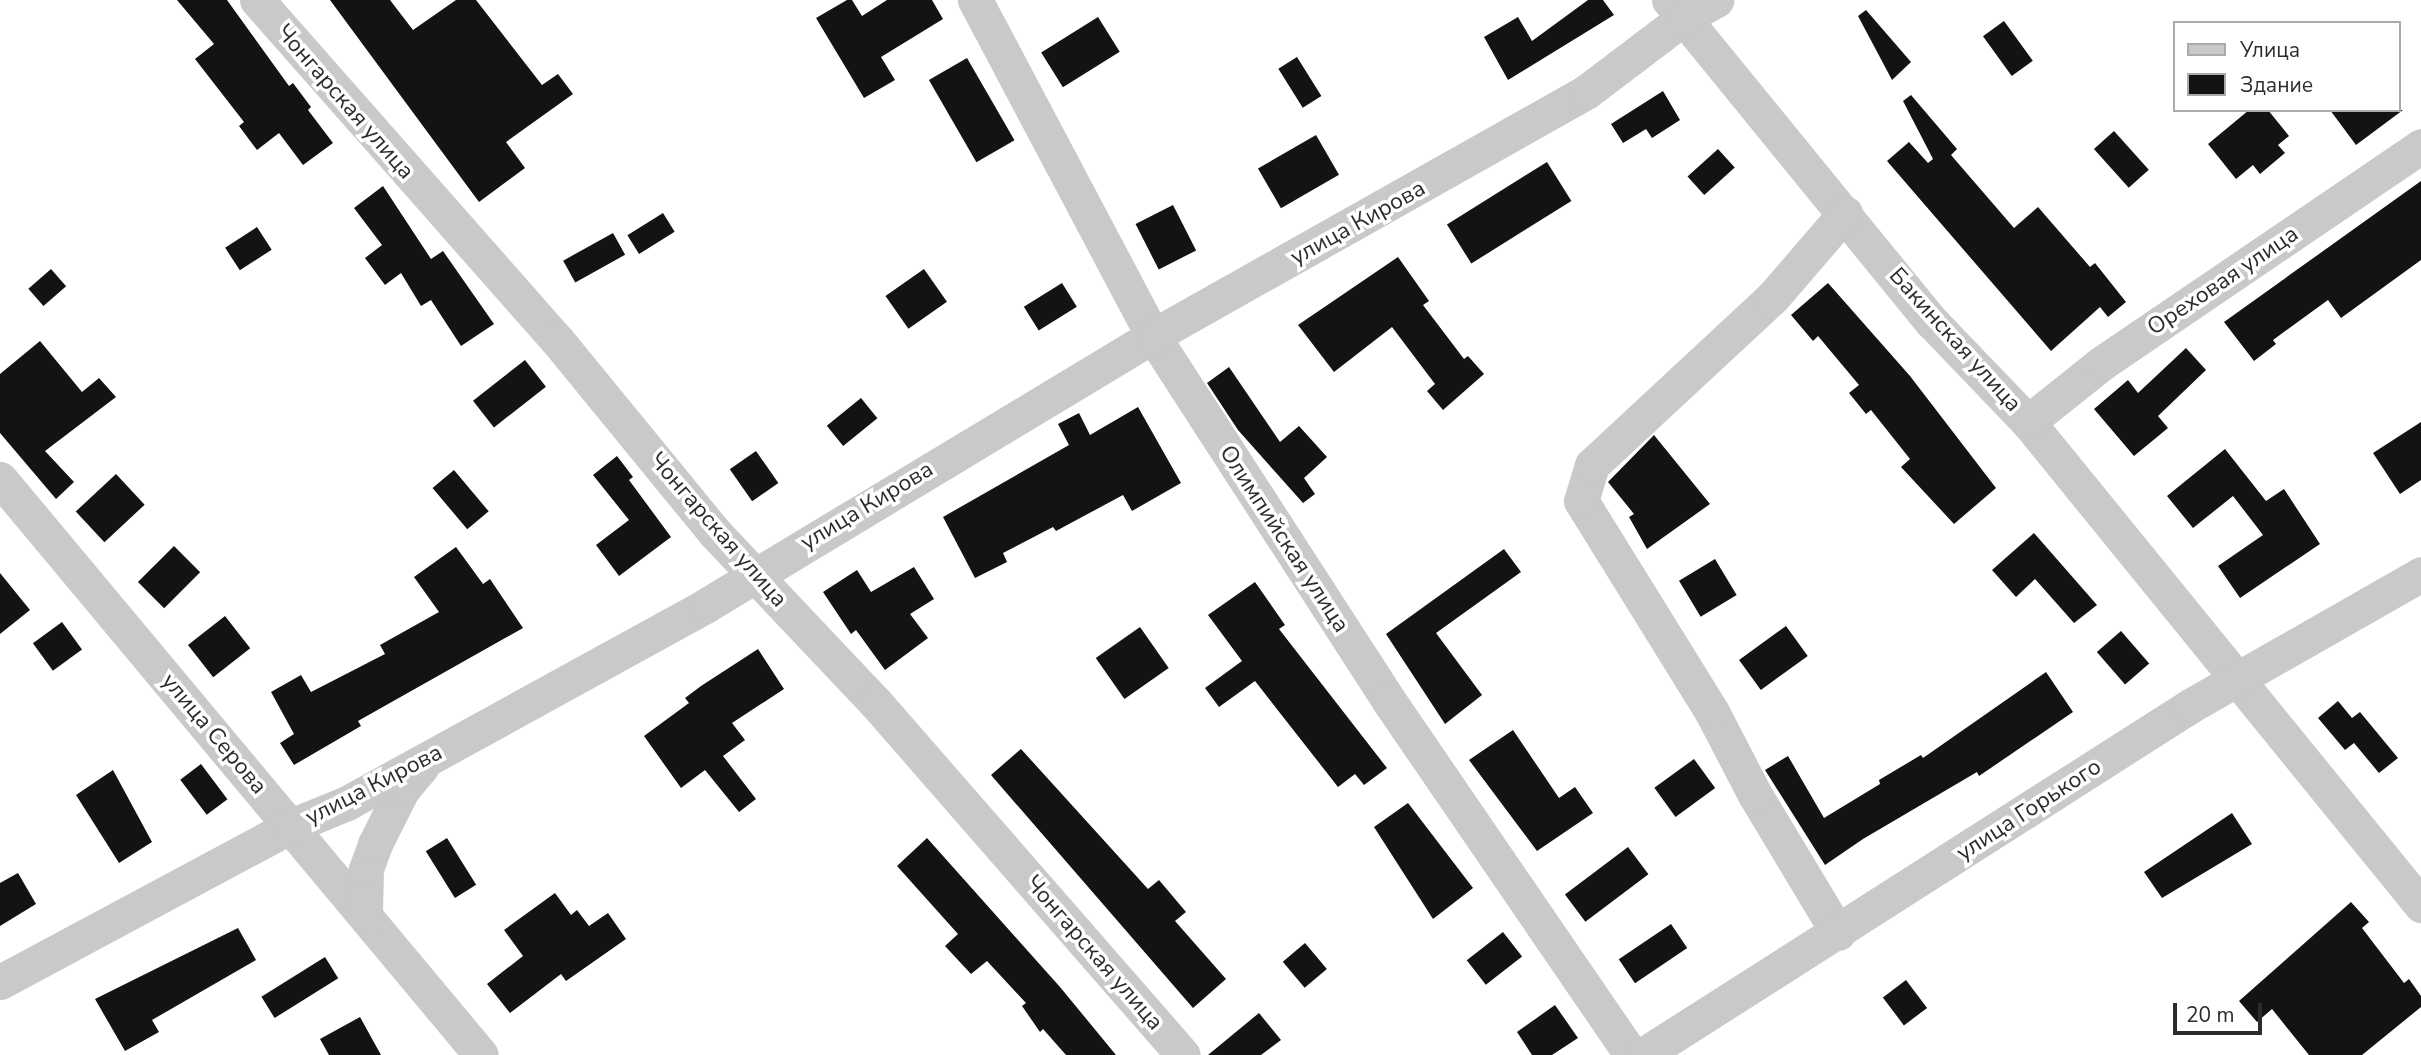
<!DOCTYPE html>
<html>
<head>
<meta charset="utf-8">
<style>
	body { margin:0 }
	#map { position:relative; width:2421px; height:1055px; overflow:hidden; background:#fff; font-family:"Nunito Sans",sans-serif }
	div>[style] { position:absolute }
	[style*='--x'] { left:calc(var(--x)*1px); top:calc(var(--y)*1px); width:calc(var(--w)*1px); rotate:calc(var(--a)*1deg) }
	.building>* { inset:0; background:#131313; transform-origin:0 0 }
	.street>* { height:35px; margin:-17.5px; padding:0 17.5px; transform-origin:17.5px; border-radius:17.5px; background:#c9c9c9 }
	span { translate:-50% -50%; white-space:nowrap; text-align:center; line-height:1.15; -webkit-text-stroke:7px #fff; paint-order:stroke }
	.street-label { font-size:23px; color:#2c2c2c }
	.legend { position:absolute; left:2173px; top:21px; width:228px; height:91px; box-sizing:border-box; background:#fff; border:2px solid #ababab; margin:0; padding:9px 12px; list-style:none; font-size:21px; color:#2c2c2c }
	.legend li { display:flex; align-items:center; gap:14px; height:35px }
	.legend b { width:35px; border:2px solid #ababab }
	.scale { position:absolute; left:2173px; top:1003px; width:89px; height:32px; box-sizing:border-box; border:4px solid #2c2c2c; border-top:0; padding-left:9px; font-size:21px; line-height:24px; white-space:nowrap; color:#2c2c2c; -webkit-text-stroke:5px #fff; paint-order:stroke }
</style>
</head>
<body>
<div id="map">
	<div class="building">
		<i style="clip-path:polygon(177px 0,227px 0,289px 86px,293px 83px,311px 107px,308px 110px,333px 143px,303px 165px,279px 133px,257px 150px,239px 126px,244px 122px,195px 59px,214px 44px)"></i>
		<i style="clip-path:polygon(330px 0,390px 0,413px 30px,456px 0,476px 0,542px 85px,558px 74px,573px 94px,506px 142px,525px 168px,479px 202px)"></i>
		<i style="clip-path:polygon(847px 0,852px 0,862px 16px,887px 0,932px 0,943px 19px,881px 57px,895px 80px,864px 98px,816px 18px)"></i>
		<i style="clip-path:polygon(1588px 0,1603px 0,1614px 15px,1508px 80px,1484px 37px,1518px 17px,1532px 41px)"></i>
		<i style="clip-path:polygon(1866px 10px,1911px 62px,1892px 80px,1858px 16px)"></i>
		<i style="left:1098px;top:17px;width:41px;height:67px;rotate:58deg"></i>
		<i style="left:2004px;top:21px;width:49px;height:26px;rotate:54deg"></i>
		<i style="left:1297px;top:57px;width:46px;height:22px;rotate:58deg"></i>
		<i style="left:967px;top:58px;width:95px;height:44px;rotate:60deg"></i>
		<i style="clip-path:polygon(1663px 91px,1680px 120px,1652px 138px,1646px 129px,1623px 143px,1611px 124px)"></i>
		<i style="clip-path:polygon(1911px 95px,1957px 149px,1951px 155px,2014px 228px,2038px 207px,2090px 267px,2095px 263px,2126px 302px,2108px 317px,2100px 307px,2051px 351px,1887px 161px,1909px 142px,1928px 163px,1933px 159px,1903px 101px)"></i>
		<i style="clip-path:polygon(2249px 110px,2268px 110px,2289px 136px,2278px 145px,2285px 153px,2260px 174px,2253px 165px,2236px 179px,2208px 144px)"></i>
		<i style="clip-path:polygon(2330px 110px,2403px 110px,2356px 145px)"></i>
		<i style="left:2114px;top:131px;width:52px;height:27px;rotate:48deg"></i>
		<i style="left:1316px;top:135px;width:46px;height:67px;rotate:60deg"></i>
		<i style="left:1718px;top:149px;width:25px;height:41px;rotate:48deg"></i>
		<i style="left:1547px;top:162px;width:46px;height:118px;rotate:58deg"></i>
		<i style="clip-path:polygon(2421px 181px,2421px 260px,2341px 318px,2328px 300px,2273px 340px,2276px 344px,2254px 361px,2224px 322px)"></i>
		<i style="clip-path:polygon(383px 186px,431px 259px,443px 251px,494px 324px,461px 346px,431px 300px,421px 306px,401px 273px,385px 285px,365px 258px,382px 245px,354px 208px)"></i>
		<i style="left:1173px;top:205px;width:51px;height:42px;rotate:63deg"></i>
		<i style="left:663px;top:213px;width:22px;height:42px;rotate:58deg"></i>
		<i style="left:257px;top:227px;width:27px;height:38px;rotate:57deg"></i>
		<i style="left:613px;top:233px;width:25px;height:57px;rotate:61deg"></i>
		<i style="clip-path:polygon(1398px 257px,1429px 301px,1423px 305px,1464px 359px,1468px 356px,1484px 374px,1443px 410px,1427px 391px,1435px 384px,1392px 327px,1334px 372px,1298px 325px)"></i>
		<i style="left:51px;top:269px;width:23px;height:30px;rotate:49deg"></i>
		<i style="left:924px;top:269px;width:40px;height:47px;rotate:55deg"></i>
		<i style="left:1062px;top:283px;width:28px;height:45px;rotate:58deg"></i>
		<i style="clip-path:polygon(1828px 283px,1910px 376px,1996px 488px,1954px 524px,1901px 467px,1910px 459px,1871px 410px,1866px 414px,1849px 393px,1859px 385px,1818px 336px,1813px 341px,1791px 315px)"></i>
		<i style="clip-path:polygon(40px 341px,82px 392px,99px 378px,116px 397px,45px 451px,74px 482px,56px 499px,0 433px,0 374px)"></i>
		<i style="clip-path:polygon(2186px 348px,2206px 370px,2158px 416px,2168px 428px,2134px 456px,2094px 409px,2128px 380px,2138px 393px)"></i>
		<i style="left:525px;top:360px;width:34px;height:66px;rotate:52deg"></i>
		<i style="clip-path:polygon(1229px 367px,1280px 442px,1299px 426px,1327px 457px,1304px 478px,1315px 494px,1303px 503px,1238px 430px,1207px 383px)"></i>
		<i style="left:861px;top:398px;width:26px;height:44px;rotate:51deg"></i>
		<i style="clip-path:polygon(1138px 407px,1181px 483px,1132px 511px,1123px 495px,1056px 531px,1053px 527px,1003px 553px,1007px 562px,975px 578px,943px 517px,1069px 445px,1058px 424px,1079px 413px,1090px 435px)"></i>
		<i style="clip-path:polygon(2421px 422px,2421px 480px,2400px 494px,2373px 453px)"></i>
		<i style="clip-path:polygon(1654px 435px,1710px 504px,1647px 549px,1629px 517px,1634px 514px,1608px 482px)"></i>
		<i style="clip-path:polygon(2225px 449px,2266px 501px,2284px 489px,2320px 544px,2240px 598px,2218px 566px,2263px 535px,2233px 496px,2193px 528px,2167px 496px)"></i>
		<i style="left:756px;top:451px;width:39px;height:32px;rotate:55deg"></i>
		<i style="clip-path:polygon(617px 456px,633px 477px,629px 480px,671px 537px,619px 576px,596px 545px,629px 520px,593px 475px)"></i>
		<i style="left:454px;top:470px;width:54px;height:28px;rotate:50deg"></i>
		<i style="left:116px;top:474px;width:42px;height:55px;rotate:47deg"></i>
		<i style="clip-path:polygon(2034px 533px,2097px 605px,2074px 623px,2035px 579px,2016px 597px,1992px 570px)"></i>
		<i style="left:174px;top:546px;width:37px;height:51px;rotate:45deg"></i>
		<i style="clip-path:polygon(456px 547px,483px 584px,490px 579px,523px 628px,358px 721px,361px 726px,294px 765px,280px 743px,294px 734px,271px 692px,301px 675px,311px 692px,385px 654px,380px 645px,439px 612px,414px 577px)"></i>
		<i style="clip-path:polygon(1504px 549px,1521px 572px,1436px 633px,1482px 695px,1445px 724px,1386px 634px)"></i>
		<i style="left:1715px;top:559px;width:42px;height:42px;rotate:59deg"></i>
		<i style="clip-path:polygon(914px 567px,934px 599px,910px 614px,928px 638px,885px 670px,856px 630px,851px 634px,823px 592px,857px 570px,871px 592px)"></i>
		<i style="clip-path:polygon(0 573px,30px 610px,0 634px)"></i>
		<i style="clip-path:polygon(1255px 582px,1285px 625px,1279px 629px,1387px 768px,1364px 785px,1355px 774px,1338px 787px,1255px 681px,1219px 707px,1205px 688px,1242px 661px,1208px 615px)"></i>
		<i style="left:225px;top:616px;width:41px;height:47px;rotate:52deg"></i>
		<i style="left:62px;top:622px;width:34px;height:36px;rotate:54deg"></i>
		<i style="left:1786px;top:626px;width:37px;height:58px;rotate:54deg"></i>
		<i style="left:1140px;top:627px;width:50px;height:54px;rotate:55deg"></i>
		<i style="left:2121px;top:631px;width:43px;height:32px;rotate:49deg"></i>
		<i style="clip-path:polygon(758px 649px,784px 689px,732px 723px,745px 740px,723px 756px,756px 799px,739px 812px,705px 770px,681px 788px,644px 736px,689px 703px,685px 698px,701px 686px)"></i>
		<i style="clip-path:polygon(2046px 672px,2073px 712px,1979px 776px,1977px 772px,1863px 839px,1825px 865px,1765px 770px,1788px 756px,1824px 818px,1880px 784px,1879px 780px,1921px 755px,1923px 758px)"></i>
		<i style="clip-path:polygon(2338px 701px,2352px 718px,2360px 712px,2398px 758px,2379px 773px,2354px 743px,2345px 750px,2318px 718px)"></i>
		<i style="clip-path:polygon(1513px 730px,1559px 798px,1575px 787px,1593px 813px,1537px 851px,1469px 760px)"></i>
		<i style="clip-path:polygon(1021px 749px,1148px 889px,1159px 880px,1186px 912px,1175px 921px,1226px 979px,1193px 1008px,991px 775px)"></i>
		<i style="left:1694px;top:759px;width:36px;height:49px;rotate:54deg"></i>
		<i style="left:201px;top:764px;width:44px;height:26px;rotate:53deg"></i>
		<i style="clip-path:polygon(113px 770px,152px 842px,119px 863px,76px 795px)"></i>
		<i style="clip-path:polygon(1408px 803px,1473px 888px,1433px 919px,1374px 827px)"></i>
		<i style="clip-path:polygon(2232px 813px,2252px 844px,2162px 898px,2144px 872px)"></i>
		<i style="left:447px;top:838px;width:55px;height:25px;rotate:58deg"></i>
		<i style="clip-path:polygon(927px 838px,1060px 987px,1116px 1055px,1066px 1055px,1043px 1029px,1040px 1032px,1022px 1006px,1026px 1003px,987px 961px,971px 974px,945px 946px,958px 934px,897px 866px)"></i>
		<i style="left:1628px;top:847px;width:34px;height:79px;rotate:53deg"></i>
		<i style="clip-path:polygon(18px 873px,36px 904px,0 926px,0 883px)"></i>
		<i style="clip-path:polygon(555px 893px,571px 915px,577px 910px,589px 926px,608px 913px,626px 939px,566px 981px,561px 974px,510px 1013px,487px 984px,523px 956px,504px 930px)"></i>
		<i style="clip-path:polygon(2351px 902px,2369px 922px,2362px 928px,2404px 983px,2409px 979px,2421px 996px,2421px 1007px,2362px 1055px,2309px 1055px,2272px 1009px,2257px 1022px,2239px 1001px)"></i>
		<i style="left:1671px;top:924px;width:29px;height:63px;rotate:56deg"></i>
		<i style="clip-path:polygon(238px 928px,256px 960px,152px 1020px,159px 1032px,125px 1051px,95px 999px)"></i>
		<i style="left:1503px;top:932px;width:31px;height:46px;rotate:52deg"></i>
		<i style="left:1305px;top:943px;width:34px;height:29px;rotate:50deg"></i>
		<i style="left:325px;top:957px;width:25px;height:75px;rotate:58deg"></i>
		<i style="left:1906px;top:980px;width:35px;height:29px;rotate:53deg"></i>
		<i style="clip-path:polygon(1555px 1005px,1578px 1038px,1552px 1055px,1532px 1055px,1517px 1032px)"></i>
		<i style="clip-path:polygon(1259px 1013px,1281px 1040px,1261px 1055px,1208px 1055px)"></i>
		<i style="clip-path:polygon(360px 1017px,381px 1055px,329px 1055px,320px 1039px)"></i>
	</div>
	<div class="street">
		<i style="--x:257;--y:0;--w:453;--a:48.6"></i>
		<i style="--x:557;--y:340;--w:249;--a:50.7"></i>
		<i style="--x:715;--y:533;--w:233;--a:46.6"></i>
		<i style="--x:875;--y:702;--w:468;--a:48.9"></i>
		<i style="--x:975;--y:0;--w:380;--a:62.1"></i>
		<i style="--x:1153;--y:336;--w:435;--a:57.1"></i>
		<i style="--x:1389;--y:701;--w:429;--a:55.6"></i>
		<i style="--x:1669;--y:0;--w:416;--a:50.8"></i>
		<i style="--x:1932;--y:322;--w:139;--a:46.2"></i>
		<i style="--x:2028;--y:422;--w:623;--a:50.87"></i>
		<i style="--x:2028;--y:422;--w:95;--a:-38.6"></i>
		<i style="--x:2102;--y:363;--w:386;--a:-34.2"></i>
		<i style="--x:0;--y:479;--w:750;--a:50.14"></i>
		<i style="--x:365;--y:915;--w:46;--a:-88.8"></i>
		<i style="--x:366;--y:869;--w:27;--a:-70"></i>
		<i style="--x:375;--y:844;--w:60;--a:-63.4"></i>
		<i style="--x:402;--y:790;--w:30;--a:-50"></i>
		<i style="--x:1838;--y:933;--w:161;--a:-121"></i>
		<i style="--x:1755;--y:795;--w:93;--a:-117.4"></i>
		<i style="--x:1712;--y:712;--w:248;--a:-121.8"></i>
		<i style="--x:1581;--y:501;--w:38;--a:-73"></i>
		<i style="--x:1592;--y:465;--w:246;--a:-42.9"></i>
		<i style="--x:1772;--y:298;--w:112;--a:-49.3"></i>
		<i style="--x:0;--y:982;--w:330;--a:-28.2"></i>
		<i style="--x:291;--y:826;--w:61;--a:-22.3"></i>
		<i style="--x:347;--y:803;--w:409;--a:-28.8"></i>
		<i style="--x:705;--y:606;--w:523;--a:-31.08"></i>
		<i style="--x:1153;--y:336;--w:497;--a:-29.4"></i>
		<i style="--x:1586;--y:92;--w:123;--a:-37.1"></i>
		<i style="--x:1684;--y:18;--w:37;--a:-29"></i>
		<i style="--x:1643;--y:1055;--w:649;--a:-32.54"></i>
		<i style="--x:2190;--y:706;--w:266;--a:-29.7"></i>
	</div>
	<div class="street-label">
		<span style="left:345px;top:102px;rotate:49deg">Чонгарская улица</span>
		<span style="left:1358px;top:223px;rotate:-29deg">улица Кирова</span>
		<span style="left:2223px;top:281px;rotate:-34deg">Ореховая улица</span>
		<span style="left:1955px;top:340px;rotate:48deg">Бакинская улица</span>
		<span style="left:867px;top:506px;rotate:-31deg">улица Кирова</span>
		<span style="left:718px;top:530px;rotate:49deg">Чонгарская улица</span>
		<span style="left:1284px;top:539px;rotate:57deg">Олимпийская улица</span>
		<span style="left:214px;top:734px;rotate:50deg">улица Серова</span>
		<span style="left:374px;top:785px;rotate:-27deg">улица Кирова</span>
		<span style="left:2029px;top:810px;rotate:-33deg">улица Горького</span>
		<span style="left:1094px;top:953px;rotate:49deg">Чонгарская улица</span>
	</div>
	<ul class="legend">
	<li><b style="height:9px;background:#c9c9c9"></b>Улица</li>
	<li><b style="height:19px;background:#131313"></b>Здание</li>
	</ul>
	<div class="scale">20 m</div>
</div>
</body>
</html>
